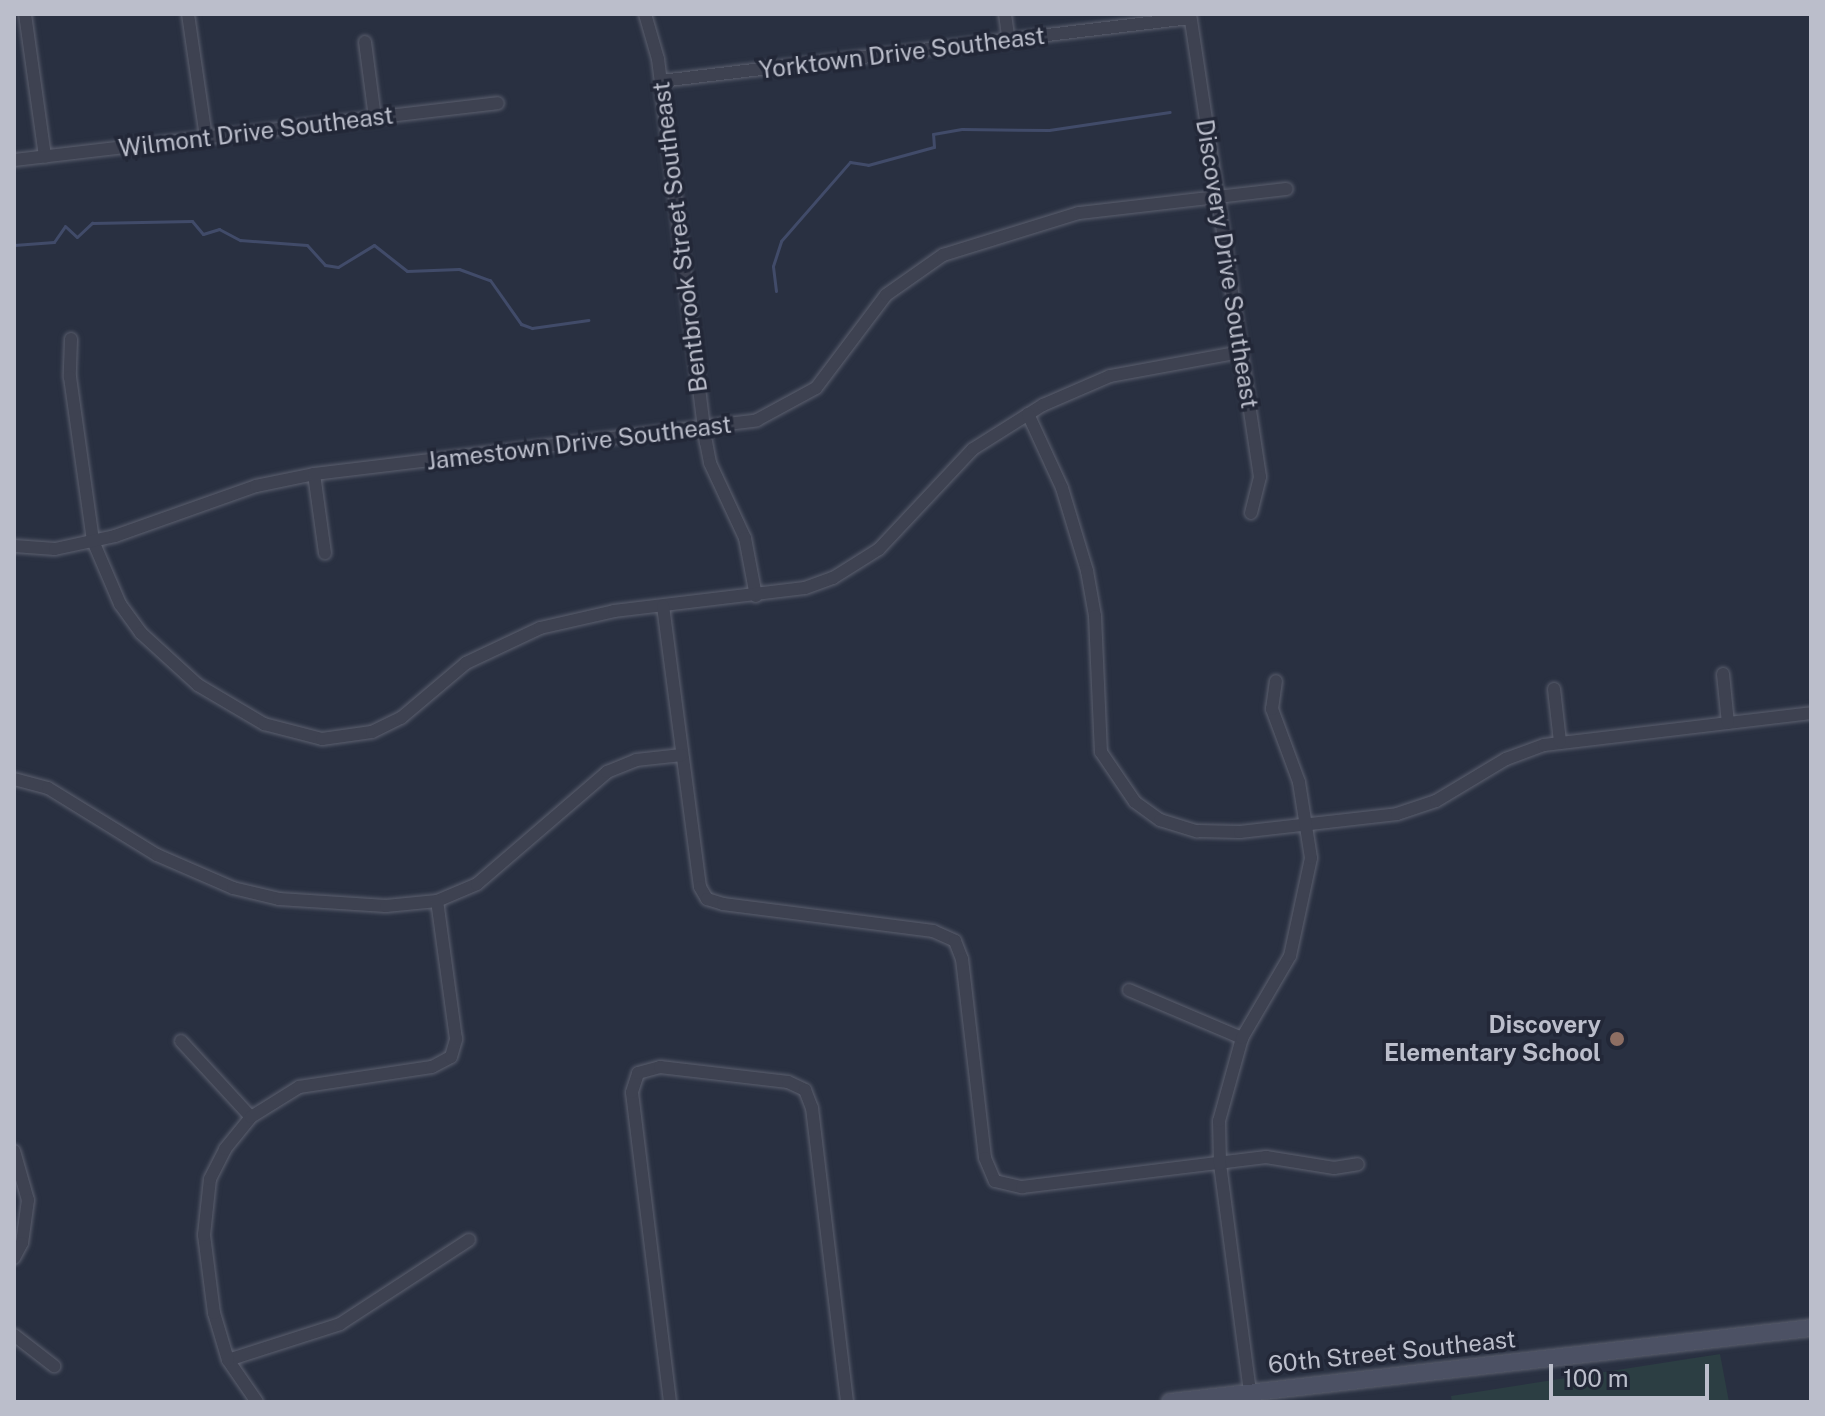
<!DOCTYPE html>
<html>
<head>
<meta charset="utf-8">
<style>
	body { margin:0 }
	#map { position:relative; width:1825px; height:1416px; overflow:hidden; background:#293041; font-family:"Public Sans",sans-serif }
	div>[style] { position:absolute }
	[style*='--x'] { left:calc(var(--x)*1px); top:calc(var(--y)*1px); width:calc(var(--w)*1px); rotate:calc(var(--a)*1deg) }
	.green>* { inset:0; background:#2c3e43 }
	.stream>* { height:3px; margin:-1.5px; padding:0 1.5px; transform-origin:1.5px; border-radius:1.5px; background:#414b69 }
	.roads { filter:drop-shadow(0 0 2px #5c606f) drop-shadow(0 0 2px #5c606f) }
	.minor>* { height:12px; margin:-6px; padding:0 6px; transform-origin:6px; border-radius:6px; background:#3e4251 }
	.secondary>* { height:16px; margin:-8px; padding:0 8px; transform-origin:8px; border-radius:8px; background:#4c5164 }
	.dots>* { width:22px; height:22px; translate:-50% -50%; box-sizing:border-box; border:4px solid #222737; border-radius:50% }
	span { translate:-50% -50%; white-space:nowrap; text-align:center; line-height:1.15; -webkit-text-stroke:7px #222737; paint-order:stroke }
	.street-label { font-size:24px; color:#bbbecb }
	.poi-label { font-size:24px; color:#bbbecb; font-weight:700 }
	.right { translate:-100% -50%; text-align:right }
	.frame { position:absolute; inset:0; border:16px solid #bbbecb; pointer-events:none }
	.scale { position:absolute; left:1549px; top:1364px; width:160px; height:36px; box-sizing:border-box; border:4px solid #bbbecb; border-top:0; padding-left:10px; font-size:24px; line-height:28px; white-space:nowrap; color:#bbbecb; -webkit-text-stroke:6px #222737; paint-order:stroke }
</style>
</head>
<body>
<div id="map">
	<div class="green">
		<i style="clip-path:polygon(1720px 1354px,1729px 1402px,1452px 1402px,1451px 1396px)"></i>
	</div>
	<div class="stream">
		<i style="--x:14;--y:245;--w:40;--a:-4.3"></i>
		<i style="--x:54;--y:242;--w:19;--a:-55"></i>
		<i style="--x:65;--y:226;--w:16;--a:43"></i>
		<i style="--x:77;--y:237;--w:21;--a:-43"></i>
		<i style="--x:92;--y:223;--w:100;--a:-1.1"></i>
		<i style="--x:192;--y:221;--w:17;--a:50"></i>
		<i style="--x:203;--y:234;--w:17;--a:-17"></i>
		<i style="--x:219;--y:229;--w:24;--a:28"></i>
		<i style="--x:240;--y:240;--w:67;--a:4.3"></i>
		<i style="--x:307;--y:245;--w:27;--a:48"></i>
		<i style="--x:325;--y:265;--w:13;--a:9"></i>
		<i style="--x:338;--y:267;--w:42;--a:-31.4"></i>
		<i style="--x:374;--y:245;--w:42;--a:38.2"></i>
		<i style="--x:407;--y:271;--w:52;--a:-2.2"></i>
		<i style="--x:459;--y:269;--w:33;--a:20"></i>
		<i style="--x:490;--y:280;--w:54;--a:54.8"></i>
		<i style="--x:521;--y:324;--w:12;--a:20"></i>
		<i style="--x:532;--y:328;--w:57;--a:-8.1"></i>
		<i style="--x:776;--y:291;--w:25;--a:-97"></i>
		<i style="--x:773;--y:266;--w:26;--a:-72"></i>
		<i style="--x:781;--y:241;--w:105;--a:-48.9"></i>
		<i style="--x:850;--y:162;--w:18;--a:9"></i>
		<i style="--x:868;--y:165;--w:68;--a:-15.3"></i>
		<i style="--x:934;--y:147;--w:13;--a:-94"></i>
		<i style="--x:933;--y:134;--w:29;--a:-10"></i>
		<i style="--x:962;--y:129;--w:87;--a:0.7"></i>
		<i style="--x:1049;--y:130;--w:122;--a:-8.5"></i>
	</div>
	<div class="roads">
		<div class="minor">
			<i style="--x:25;--y:14;--w:144;--a:82"></i>
			<i style="--x:188;--y:14;--w:125;--a:81.7"></i>
			<i style="--x:645;--y:14;--w:47;--a:73.9"></i>
			<i style="--x:658;--y:59;--w:386;--a:82.9"></i>
			<i style="--x:706;--y:442;--w:21;--a:79"></i>
			<i style="--x:710;--y:463;--w:83;--a:65"></i>
			<i style="--x:745;--y:538;--w:59;--a:79.3"></i>
			<i style="--x:1005;--y:14;--w:27;--a:82"></i>
			<i style="--x:1190;--y:14;--w:468;--a:81.4"></i>
			<i style="--x:1260;--y:477;--w:37;--a:104"></i>
			<i style="--x:365;--y:42;--w:77;--a:82.5"></i>
			<i style="--x:661;--y:81;--w:533;--a:-6.79"></i>
			<i style="--x:14;--y:160;--w:487;--a:-6.7"></i>
			<i style="--x:71;--y:339;--w:38;--a:92"></i>
			<i style="--x:70;--y:377;--w:166;--a:82"></i>
			<i style="--x:93;--y:541;--w:69;--a:66.8"></i>
			<i style="--x:120;--y:604;--w:36;--a:54"></i>
			<i style="--x:141;--y:633;--w:77;--a:42.4"></i>
			<i style="--x:198;--y:685;--w:77;--a:30.6"></i>
			<i style="--x:264;--y:724;--w:60;--a:14.5"></i>
			<i style="--x:322;--y:739;--w:50;--a:-8"></i>
			<i style="--x:372;--y:732;--w:32;--a:-26"></i>
			<i style="--x:401;--y:718;--w:85;--a:-40.2"></i>
			<i style="--x:466;--y:663;--w:82;--a:-25.3"></i>
			<i style="--x:540;--y:628;--w:76;--a:-12.9"></i>
			<i style="--x:614;--y:611;--w:192;--a:-6.9"></i>
			<i style="--x:805;--y:588;--w:30;--a:-20"></i>
			<i style="--x:833;--y:578;--w:54;--a:-32.2"></i>
			<i style="--x:879;--y:549;--w:137;--a:-46.8"></i>
			<i style="--x:973;--y:449;--w:83;--a:-32.2"></i>
			<i style="--x:1043;--y:405;--w:73;--a:-23.4"></i>
			<i style="--x:1110;--y:376;--w:133;--a:-10.4"></i>
			<i style="--x:1028;--y:414;--w:81;--a:65.3"></i>
			<i style="--x:1062;--y:488;--w:87;--a:73.2"></i>
			<i style="--x:1087;--y:571;--w:46;--a:79.9"></i>
			<i style="--x:1095;--y:616;--w:136;--a:87.5"></i>
			<i style="--x:1101;--y:752;--w:60;--a:55.8"></i>
			<i style="--x:1135;--y:802;--w:31;--a:36"></i>
			<i style="--x:1160;--y:820;--w:39;--a:17"></i>
			<i style="--x:1197;--y:831;--w:43;--a:1.3"></i>
			<i style="--x:1240;--y:832;--w:158;--a:-6.5"></i>
			<i style="--x:1397;--y:814;--w:41;--a:-18.4"></i>
			<i style="--x:1436;--y:801;--w:82;--a:-31"></i>
			<i style="--x:1506;--y:759;--w:40;--a:-20.2"></i>
			<i style="--x:1544;--y:745;--w:269;--a:-6.8"></i>
			<i style="--x:314;--y:474;--w:80;--a:82.1"></i>
			<i style="--x:14;--y:546;--w:41;--a:4.2"></i>
			<i style="--x:55;--y:549;--w:61;--a:-12.2"></i>
			<i style="--x:115;--y:536;--w:150;--a:-19.5"></i>
			<i style="--x:256;--y:486;--w:59;--a:-11.7"></i>
			<i style="--x:314;--y:474;--w:446;--a:-6.9"></i>
			<i style="--x:757;--y:420;--w:67;--a:-28.5"></i>
			<i style="--x:816;--y:388;--w:116;--a:-53"></i>
			<i style="--x:886;--y:295;--w:70;--a:-35.1"></i>
			<i style="--x:943;--y:255;--w:142;--a:-17.2"></i>
			<i style="--x:1079;--y:213;--w:209;--a:-6.6"></i>
			<i style="--x:663;--y:606;--w:283;--a:82.5"></i>
			<i style="--x:700;--y:887;--w:14;--a:60"></i>
			<i style="--x:707;--y:899;--w:17;--a:17"></i>
			<i style="--x:723;--y:904;--w:212;--a:7.3"></i>
			<i style="--x:933;--y:931;--w:24;--a:24"></i>
			<i style="--x:955;--y:941;--w:19;--a:69"></i>
			<i style="--x:962;--y:959;--w:200;--a:83.4"></i>
			<i style="--x:985;--y:1158;--w:25;--a:67"></i>
			<i style="--x:995;--y:1181;--w:28;--a:13"></i>
			<i style="--x:1022;--y:1187;--w:246;--a:-7"></i>
			<i style="--x:1266;--y:1157;--w:69;--a:9.2"></i>
			<i style="--x:1334;--y:1168;--w:24;--a:-9"></i>
			<i style="--x:1723;--y:674;--w:49;--a:84.2"></i>
			<i style="--x:1554;--y:689;--w:53;--a:83.5"></i>
			<i style="--x:14;--y:779;--w:35;--a:15"></i>
			<i style="--x:48;--y:788;--w:128;--a:31.6"></i>
			<i style="--x:157;--y:855;--w:83;--a:23.5"></i>
			<i style="--x:233;--y:888;--w:47;--a:13.4"></i>
			<i style="--x:279;--y:899;--w:107;--a:3.7"></i>
			<i style="--x:386;--y:906;--w:51;--a:-5.6"></i>
			<i style="--x:437;--y:901;--w:43;--a:-23"></i>
			<i style="--x:477;--y:884;--w:172;--a:-40.7"></i>
			<i style="--x:607;--y:772;--w:31;--a:-22"></i>
			<i style="--x:636;--y:760;--w:46;--a:-6.2"></i>
			<i style="--x:1129;--y:990;--w:123;--a:23"></i>
			<i style="--x:181;--y:1041;--w:103;--a:47.4"></i>
			<i style="--x:14;--y:1151;--w:51;--a:74.1"></i>
			<i style="--x:28;--y:1200;--w:43;--a:97.9"></i>
			<i style="--x:22;--y:1243;--w:17;--a:118"></i>
			<i style="--x:14;--y:1335;--w:51;--a:37.8"></i>
			<i style="--x:228;--y:1360;--w:118;--a:-17.8"></i>
			<i style="--x:340;--y:1324;--w:154;--a:-33.1"></i>
			<i style="--x:1250;--y:1392;--w:230;--a:-97.5"></i>
			<i style="--x:1220;--y:1164;--w:43;--a:-91.3"></i>
			<i style="--x:1219;--y:1121;--w:86;--a:-74.5"></i>
			<i style="--x:1242;--y:1038;--w:95;--a:-59.7"></i>
			<i style="--x:1290;--y:956;--w:100;--a:-77.9"></i>
			<i style="--x:1311;--y:858;--w:77;--a:-99"></i>
			<i style="--x:1299;--y:782;--w:78;--a:-110.3"></i>
			<i style="--x:1272;--y:709;--w:28;--a:-82"></i>
			<i style="--x:257;--y:1402;--w:51;--a:-124.6"></i>
			<i style="--x:228;--y:1360;--w:49;--a:-106.6"></i>
			<i style="--x:214;--y:1313;--w:79;--a:-97.3"></i>
			<i style="--x:204;--y:1235;--w:56;--a:-83.9"></i>
			<i style="--x:210;--y:1179;--w:34;--a:-63"></i>
			<i style="--x:225;--y:1149;--w:41;--a:-50.9"></i>
			<i style="--x:251;--y:1117;--w:57;--a:-32"></i>
			<i style="--x:299;--y:1087;--w:134;--a:-8.6"></i>
			<i style="--x:432;--y:1067;--w:21;--a:-28"></i>
			<i style="--x:451;--y:1057;--w:19;--a:-74"></i>
			<i style="--x:456;--y:1039;--w:139;--a:-97.8"></i>
			<i style="--x:670;--y:1402;--w:312;--a:-97"></i>
			<i style="--x:632;--y:1092;--w:20;--a:-72"></i>
			<i style="--x:638;--y:1073;--w:23;--a:-15"></i>
			<i style="--x:660;--y:1067;--w:129;--a:6.7"></i>
			<i style="--x:788;--y:1082;--w:19;--a:25"></i>
			<i style="--x:805;--y:1090;--w:19;--a:69"></i>
			<i style="--x:812;--y:1108;--w:296;--a:83.2"></i>
		</div>
		<div class="secondary">
			<i style="--x:1170;--y:1402;--w:645;--a:-6.59"></i>
		</div>
	</div>
	<div class="dots">
		<i style="left:1617px;top:1039px;background:#8d6e63"></i>
	</div>
	<div class="street-label">
		<span style="left:902px;top:53px;rotate:-7deg">Yorktown Drive Southeast</span>
		<span style="left:256px;top:132px;rotate:-7deg">Wilmont Drive Southeast</span>
		<span style="left:680px;top:237px;rotate:-97deg">Bentbrook Street Southeast</span>
		<span style="left:1227px;top:264px;rotate:81deg">Discovery Drive Southeast</span>
		<span style="left:579px;top:443px;rotate:-7deg">Jamestown Drive Southeast</span>
		<span style="left:1392px;top:1352px;rotate:-6deg">60th Street Southeast</span>
	</div>
	<div class="poi-label">
		<span class="right" style="left:1601px;top:1039px">Discovery<br>Elementary School</span>
	</div>
	<div class="frame"></div>
	<div class="scale">100 m</div>
</div>
</body>
</html>
